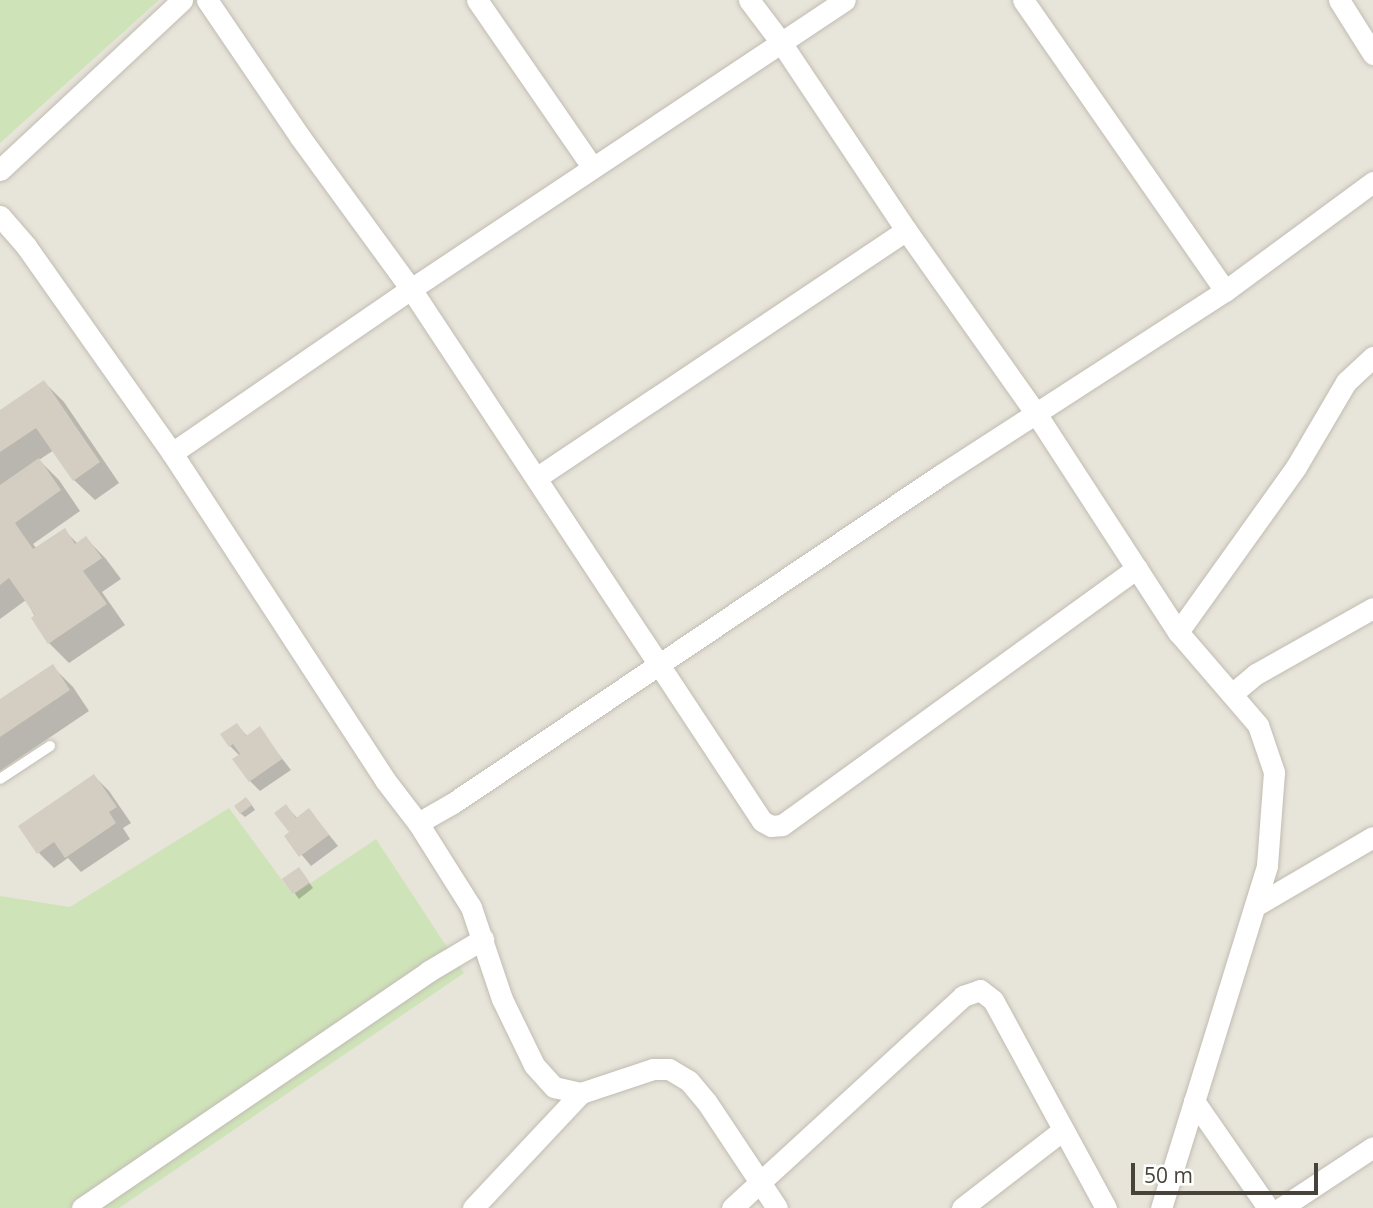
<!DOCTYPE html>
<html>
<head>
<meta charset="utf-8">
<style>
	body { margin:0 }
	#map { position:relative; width:1373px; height:1208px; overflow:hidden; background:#f4f2eb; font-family:"Open Sans",sans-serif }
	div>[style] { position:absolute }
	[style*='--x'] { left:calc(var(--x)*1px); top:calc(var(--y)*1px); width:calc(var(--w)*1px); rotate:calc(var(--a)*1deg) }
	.residential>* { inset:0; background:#e7e4da; transform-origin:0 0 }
	.green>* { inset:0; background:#cfe3b9 }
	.shadow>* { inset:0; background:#0003 }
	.building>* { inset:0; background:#d4cec2; transform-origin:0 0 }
	.roads { filter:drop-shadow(0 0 2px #c1bcb2) drop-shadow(0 0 2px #c1bcb2) }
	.lane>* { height:10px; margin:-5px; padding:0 5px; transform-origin:5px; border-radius:5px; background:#fff }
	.street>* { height:21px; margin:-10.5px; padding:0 10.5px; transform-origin:10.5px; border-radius:10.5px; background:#fff }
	span { translate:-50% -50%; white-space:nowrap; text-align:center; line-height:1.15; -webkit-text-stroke:7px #fff; paint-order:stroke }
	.scale { position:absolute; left:1131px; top:1163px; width:187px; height:32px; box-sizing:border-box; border:4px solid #47433a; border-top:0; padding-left:9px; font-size:21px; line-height:24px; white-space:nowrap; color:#47433a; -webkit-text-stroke:5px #fff; paint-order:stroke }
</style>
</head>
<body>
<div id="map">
	<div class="residential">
		<i style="left:0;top:0;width:1373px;height:1208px"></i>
	</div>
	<div class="green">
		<i style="clip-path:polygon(0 0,159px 0,0 143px)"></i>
		<i style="clip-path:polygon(229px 808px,293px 895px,376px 839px,464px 973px,119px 1208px,0 1208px,0 896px,70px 907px)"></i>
	</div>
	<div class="shadow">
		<i style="clip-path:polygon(44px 382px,64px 402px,119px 483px,95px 500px,74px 480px,54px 450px,39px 460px,59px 480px,80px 511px,33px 544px,37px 549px,64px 530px,78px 544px,86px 538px,106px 559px,121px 579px,102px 592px,125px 625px,69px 663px,49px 643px,26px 600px,0 619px,0 412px)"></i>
		<i style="clip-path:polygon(53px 667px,73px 687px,89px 711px,0 771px,0 701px)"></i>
		<i style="clip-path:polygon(237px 725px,248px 737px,259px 729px,291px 770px,260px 791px,250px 781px,240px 756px,230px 746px)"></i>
		<i style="clip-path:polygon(94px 776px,109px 791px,131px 823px,123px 828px,130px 839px,81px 872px,68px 858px,54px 868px,39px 853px)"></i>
		<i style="clip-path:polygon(251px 804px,255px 810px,245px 817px,240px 813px)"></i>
		<i style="clip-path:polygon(286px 806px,298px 819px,309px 810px,338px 846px,311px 866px,286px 836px,291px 833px)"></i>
		<i style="clip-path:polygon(303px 874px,313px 888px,299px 899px,284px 879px)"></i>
	</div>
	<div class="building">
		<i style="clip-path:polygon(44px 380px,100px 462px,73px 481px,36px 428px,0 452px,0 410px)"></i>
		<i style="clip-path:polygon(39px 458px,61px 490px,15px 523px,33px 549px,65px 528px,75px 544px,86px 536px,102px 558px,83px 571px,107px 604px,48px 644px,31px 618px,35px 615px,9px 578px,0 585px,0 485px)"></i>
		<i style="clip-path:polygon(53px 664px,70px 690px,0 737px,0 699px)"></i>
		<i style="clip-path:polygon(237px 723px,246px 736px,260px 726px,282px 759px,249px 782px,232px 759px,240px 754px,233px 744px,229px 747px,220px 734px)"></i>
		<i style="clip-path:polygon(94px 774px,117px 807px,109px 812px,116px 823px,65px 858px,54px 842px,37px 854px,18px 826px)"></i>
		<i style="left:246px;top:797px;width:10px;height:15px;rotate:53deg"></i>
		<i style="clip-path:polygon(286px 804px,296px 818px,309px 808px,329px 835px,299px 857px,284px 836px,289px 832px,274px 813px)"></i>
		<i style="left:299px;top:867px;width:19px;height:21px;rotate:55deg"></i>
	</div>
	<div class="roads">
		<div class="lane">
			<i style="--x:0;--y:779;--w:60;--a:-33.4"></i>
		</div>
		<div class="street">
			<i style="--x:207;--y:0;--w:166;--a:55.8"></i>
			<i style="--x:300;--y:137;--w:188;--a:53.9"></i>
			<i style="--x:411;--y:289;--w:637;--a:56.58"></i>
			<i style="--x:762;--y:821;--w:10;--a:29"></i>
			<i style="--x:771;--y:826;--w:11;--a:-5"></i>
			<i style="--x:782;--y:825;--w:438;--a:-35.9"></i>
			<i style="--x:477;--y:0;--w:203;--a:55.4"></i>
			<i style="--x:749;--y:0;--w:51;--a:52.9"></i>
			<i style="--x:780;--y:41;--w:227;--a:56.3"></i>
			<i style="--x:906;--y:230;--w:227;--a:54.7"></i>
			<i style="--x:1037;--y:415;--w:259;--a:57"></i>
			<i style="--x:1178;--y:632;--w:123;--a:49.3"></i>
			<i style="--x:1258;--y:725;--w:50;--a:71.2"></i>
			<i style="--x:1274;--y:772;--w:94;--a:94.3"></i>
			<i style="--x:1267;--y:866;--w:358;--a:107.2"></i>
			<i style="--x:1023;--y:0;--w:354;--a:55.2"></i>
			<i style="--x:1339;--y:0;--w:64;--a:57.8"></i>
			<i style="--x:0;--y:170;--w:249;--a:-43"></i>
			<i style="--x:0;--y:216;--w:40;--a:49"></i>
			<i style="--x:26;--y:246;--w:253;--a:54.8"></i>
			<i style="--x:172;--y:453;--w:390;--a:56.9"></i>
			<i style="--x:385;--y:780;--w:54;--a:52.5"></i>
			<i style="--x:418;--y:823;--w:40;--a:-29.7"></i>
			<i style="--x:453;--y:803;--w:589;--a:-33.93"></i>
			<i style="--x:942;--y:474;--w:337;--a:-32.9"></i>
			<i style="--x:1225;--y:291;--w:184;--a:-36.4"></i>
			<i style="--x:172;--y:453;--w:290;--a:-34.5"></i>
			<i style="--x:411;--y:289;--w:521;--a:-33.66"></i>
			<i style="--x:536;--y:478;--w:445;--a:-33.8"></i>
			<i style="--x:1178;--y:632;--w:203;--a:-54.4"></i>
			<i style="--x:1296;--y:467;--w:99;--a:-59.5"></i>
			<i style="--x:1346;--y:382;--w:37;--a:-43"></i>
			<i style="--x:1232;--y:694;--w:31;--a:-40"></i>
			<i style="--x:1256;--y:674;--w:134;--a:-29.4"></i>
			<i style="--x:418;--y:823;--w:99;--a:57.8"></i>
			<i style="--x:471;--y:907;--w:97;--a:71.4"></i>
			<i style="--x:502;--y:999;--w:73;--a:64.1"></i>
			<i style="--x:534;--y:1065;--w:30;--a:48"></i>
			<i style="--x:554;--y:1087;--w:28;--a:13"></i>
			<i style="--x:581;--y:1093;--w:76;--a:-18.4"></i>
			<i style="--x:653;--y:1069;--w:16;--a:0"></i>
			<i style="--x:669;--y:1069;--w:23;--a:31"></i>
			<i style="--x:689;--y:1081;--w:26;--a:50"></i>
			<i style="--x:706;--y:1101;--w:128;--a:56.4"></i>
			<i style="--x:1257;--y:905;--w:134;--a:-30.4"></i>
			<i style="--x:1194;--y:1101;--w:130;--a:55.3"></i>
			<i style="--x:82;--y:1208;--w:420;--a:-34.3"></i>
			<i style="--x:429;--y:971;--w:63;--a:-30.7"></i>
			<i style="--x:473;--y:1208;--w:158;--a:-46.8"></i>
			<i style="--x:732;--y:1208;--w:314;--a:-42.5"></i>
			<i style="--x:963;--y:996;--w:18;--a:-19"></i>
			<i style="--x:980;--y:990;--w:16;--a:38"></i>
			<i style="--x:993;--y:1000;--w:237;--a:61.5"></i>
			<i style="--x:962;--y:1208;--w:128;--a:-37.7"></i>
			<i style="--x:1281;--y:1208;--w:110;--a:-33.5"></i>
		</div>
	</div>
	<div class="scale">50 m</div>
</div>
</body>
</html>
